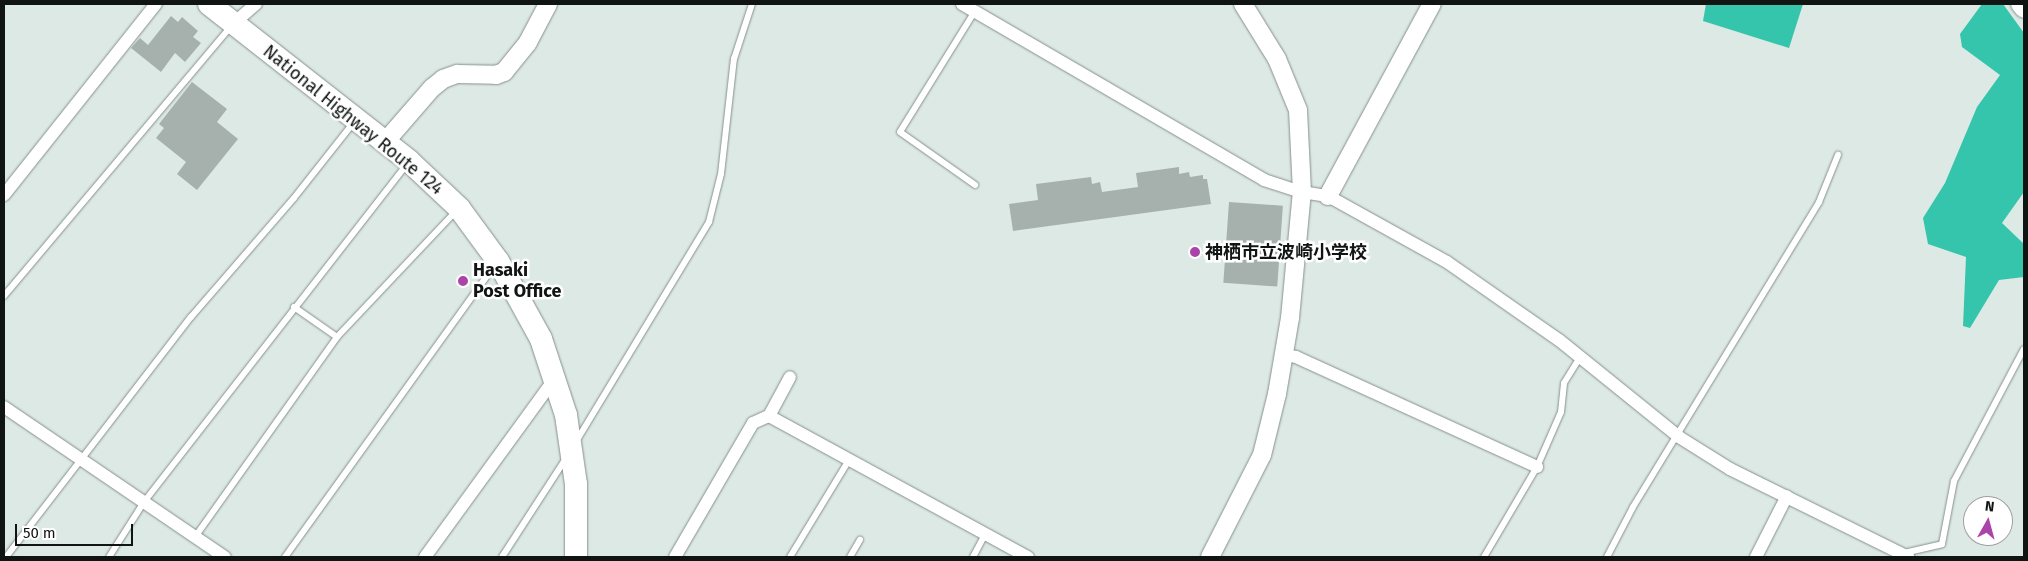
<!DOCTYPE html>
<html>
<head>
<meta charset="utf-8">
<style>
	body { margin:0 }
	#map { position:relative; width:2028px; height:561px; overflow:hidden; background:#dde9e5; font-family:"Fira Sans","Noto Sans JP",sans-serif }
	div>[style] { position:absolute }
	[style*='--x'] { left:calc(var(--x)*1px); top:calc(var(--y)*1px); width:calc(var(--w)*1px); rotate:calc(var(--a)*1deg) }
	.forest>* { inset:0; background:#35c5ac }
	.building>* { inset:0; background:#a6b1ae; transform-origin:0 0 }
	.roads { filter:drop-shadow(0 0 1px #86908e) drop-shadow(0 0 1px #86908e) }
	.lane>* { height:6px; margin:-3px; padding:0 3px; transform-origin:3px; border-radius:3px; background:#fff }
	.street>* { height:12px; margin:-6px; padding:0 6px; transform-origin:6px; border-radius:6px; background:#fff }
	.secondary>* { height:18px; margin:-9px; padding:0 9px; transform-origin:9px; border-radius:9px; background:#fff }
	.highway>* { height:22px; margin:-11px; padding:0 11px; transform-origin:11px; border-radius:11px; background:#fff }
	.dots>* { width:14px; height:14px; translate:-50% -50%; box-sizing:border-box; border:2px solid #fff; border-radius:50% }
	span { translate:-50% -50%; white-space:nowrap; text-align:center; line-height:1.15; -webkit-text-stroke:5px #fff; paint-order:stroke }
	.street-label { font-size:18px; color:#101413 }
	.poi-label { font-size:18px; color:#101413; font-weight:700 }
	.left { translate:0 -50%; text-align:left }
	.frame { position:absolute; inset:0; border:5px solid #101413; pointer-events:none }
	.north { position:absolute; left:1963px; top:496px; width:50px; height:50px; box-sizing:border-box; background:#fff; border:1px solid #9fa1a1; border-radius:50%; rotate:7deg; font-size:14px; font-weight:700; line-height:20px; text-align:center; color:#101413 }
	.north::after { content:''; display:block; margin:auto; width:18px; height:22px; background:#aa44a8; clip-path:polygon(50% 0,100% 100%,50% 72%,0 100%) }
	.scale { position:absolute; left:15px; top:524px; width:118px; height:22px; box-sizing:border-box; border:2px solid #101413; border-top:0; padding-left:6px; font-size:15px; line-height:18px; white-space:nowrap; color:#101413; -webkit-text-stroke:4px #fff; paint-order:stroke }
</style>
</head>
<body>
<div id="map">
	<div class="forest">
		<i style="clip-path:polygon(1706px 4px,1803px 4px,1789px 48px,1703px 21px)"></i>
		<i style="clip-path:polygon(1982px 4px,2003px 4px,2024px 33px,2024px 192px,2002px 223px,2024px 244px,2024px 277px,1999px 280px,1970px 328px,1963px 326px,1966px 257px,1928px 244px,1923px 218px,1945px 183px,1977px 107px,2000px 75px,1962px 47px,1960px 34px)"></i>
	</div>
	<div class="building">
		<i style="clip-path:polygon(171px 16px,178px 22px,182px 17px,198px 31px,193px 37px,201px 43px,185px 62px,175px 53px,161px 72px,131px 48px,140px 38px,148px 45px)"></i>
		<i style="clip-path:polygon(192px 82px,227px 109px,217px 122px,238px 139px,197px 190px,177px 174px,186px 162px,156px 138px,164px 128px,159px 124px)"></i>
		<i style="clip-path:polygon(1179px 167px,1179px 174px,1189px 172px,1190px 177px,1203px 175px,1203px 179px,1207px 179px,1211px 204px,1013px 231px,1009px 204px,1038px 200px,1036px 184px,1091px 177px,1092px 184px,1100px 182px,1102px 192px,1138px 187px,1136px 173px)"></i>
		<i style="left:1229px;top:202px;width:54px;height:81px;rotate:4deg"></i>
	</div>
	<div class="roads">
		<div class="lane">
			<i style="--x:975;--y:11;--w:142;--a:121.8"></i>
			<i style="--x:900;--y:132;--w:92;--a:35.2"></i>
			<i style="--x:4;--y:296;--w:353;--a:-49.9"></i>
			<i style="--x:294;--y:307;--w:52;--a:34.9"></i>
			<i style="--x:577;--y:440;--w:255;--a:-58.8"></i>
			<i style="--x:709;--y:222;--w:49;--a:-76"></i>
			<i style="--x:721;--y:174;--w:116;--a:-83.6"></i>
			<i style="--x:734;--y:59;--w:58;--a:-71.9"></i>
			<i style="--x:195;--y:537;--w:245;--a:-54.6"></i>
			<i style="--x:337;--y:337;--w:173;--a:-46.6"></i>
			<i style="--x:1904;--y:553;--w:39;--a:-13"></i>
			<i style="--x:1942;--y:544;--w:64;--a:-79.2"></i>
			<i style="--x:1954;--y:481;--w:149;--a:-62.1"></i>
			<i style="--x:6;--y:557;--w:303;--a:-52.4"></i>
			<i style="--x:191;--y:317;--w:157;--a:-49.1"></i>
			<i style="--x:294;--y:198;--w:97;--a:-51.7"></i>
			<i style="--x:109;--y:557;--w:65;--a:-57.5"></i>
			<i style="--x:144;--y:502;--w:428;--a:-52.1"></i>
			<i style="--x:285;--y:557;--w:358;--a:-54.3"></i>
			<i style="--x:502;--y:557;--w:116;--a:-57"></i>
			<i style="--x:790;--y:557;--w:114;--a:-58.7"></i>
			<i style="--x:850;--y:557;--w:20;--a:-60"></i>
			<i style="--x:973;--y:557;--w:26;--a:-62"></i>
			<i style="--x:1484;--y:557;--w:104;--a:-59.5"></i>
			<i style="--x:1537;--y:467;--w:60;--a:-66.4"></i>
			<i style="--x:1561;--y:412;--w:29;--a:-84"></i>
			<i style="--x:1564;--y:383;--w:31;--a:-58"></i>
			<i style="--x:1607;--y:557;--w:56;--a:-62.5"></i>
			<i style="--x:1633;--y:507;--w:357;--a:-58.6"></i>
			<i style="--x:1819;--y:202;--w:51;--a:-68"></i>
		</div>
		<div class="street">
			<i style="--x:962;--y:4;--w:350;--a:30.2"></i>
			<i style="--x:1264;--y:180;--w:40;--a:18"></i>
			<i style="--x:1302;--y:192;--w:26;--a:9"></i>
			<i style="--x:1328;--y:196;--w:136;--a:29"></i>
			<i style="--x:1447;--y:262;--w:136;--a:34.9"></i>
			<i style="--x:1559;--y:340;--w:154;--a:38.9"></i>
			<i style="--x:1679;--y:437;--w:60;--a:32.1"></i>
			<i style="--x:1730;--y:469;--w:199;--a:26.3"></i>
			<i style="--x:234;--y:23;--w:29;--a:-41"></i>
			<i style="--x:4;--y:195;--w:244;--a:-51.5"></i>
			<i style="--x:1284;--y:355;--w:12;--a:9"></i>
			<i style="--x:1296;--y:357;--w:265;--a:24.5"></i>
			<i style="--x:4;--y:407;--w:267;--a:34.2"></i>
			<i style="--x:769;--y:416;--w:295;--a:28.6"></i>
			<i style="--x:425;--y:557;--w:221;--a:-54"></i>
			<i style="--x:675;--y:557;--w:155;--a:-59.8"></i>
			<i style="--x:753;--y:423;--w:17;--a:-24"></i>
			<i style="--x:769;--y:416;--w:44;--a:-61.7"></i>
			<i style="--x:1756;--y:557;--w:68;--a:-63.1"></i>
		</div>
		<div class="secondary">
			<i style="--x:2020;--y:4;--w:6;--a:51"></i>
			<i style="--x:385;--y:142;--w:72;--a:-49"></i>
			<i style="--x:432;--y:88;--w:14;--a:-39"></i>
			<i style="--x:443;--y:79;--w:15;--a:-20"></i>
			<i style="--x:457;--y:74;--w:39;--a:1"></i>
			<i style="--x:496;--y:75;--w:9;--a:-21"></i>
			<i style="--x:504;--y:72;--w:38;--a:-51"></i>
			<i style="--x:528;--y:42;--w:43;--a:-62.2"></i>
			<i style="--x:1328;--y:196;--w:218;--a:-61.6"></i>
			<i style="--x:1210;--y:557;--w:114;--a:-63"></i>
			<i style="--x:1262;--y:455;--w:63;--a:-76.2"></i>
			<i style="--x:1277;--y:394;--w:77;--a:-80.3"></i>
			<i style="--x:1290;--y:318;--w:127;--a:-84.6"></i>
			<i style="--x:1302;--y:192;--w:82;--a:-92.8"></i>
			<i style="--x:1298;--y:110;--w:55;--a:-112.4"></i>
			<i style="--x:1277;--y:59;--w:65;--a:-121.7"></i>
		</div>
		<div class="highway">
			<i style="--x:209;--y:4;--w:254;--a:38.1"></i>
			<i style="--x:409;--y:161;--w:69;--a:43.2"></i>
			<i style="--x:459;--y:208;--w:66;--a:53.7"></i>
			<i style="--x:498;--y:261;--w:89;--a:61.1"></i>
			<i style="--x:541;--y:339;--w:80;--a:71.8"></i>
			<i style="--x:566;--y:415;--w:70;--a:81.8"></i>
			<i style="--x:576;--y:484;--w:73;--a:90"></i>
		</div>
	</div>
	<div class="dots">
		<i style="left:1195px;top:252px;background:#aa44a8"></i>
		<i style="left:463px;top:281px;background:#aa44a8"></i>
	</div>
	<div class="street-label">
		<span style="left:353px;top:120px;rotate:39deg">National Highway Route 124</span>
	</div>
	<div class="poi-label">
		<span class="left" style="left:1205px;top:252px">神栖市立波崎小学校</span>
		<span class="left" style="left:473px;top:281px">Hasaki<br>Post Office</span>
	</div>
	<div class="frame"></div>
	<div class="north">N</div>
	<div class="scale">50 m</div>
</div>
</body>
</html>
